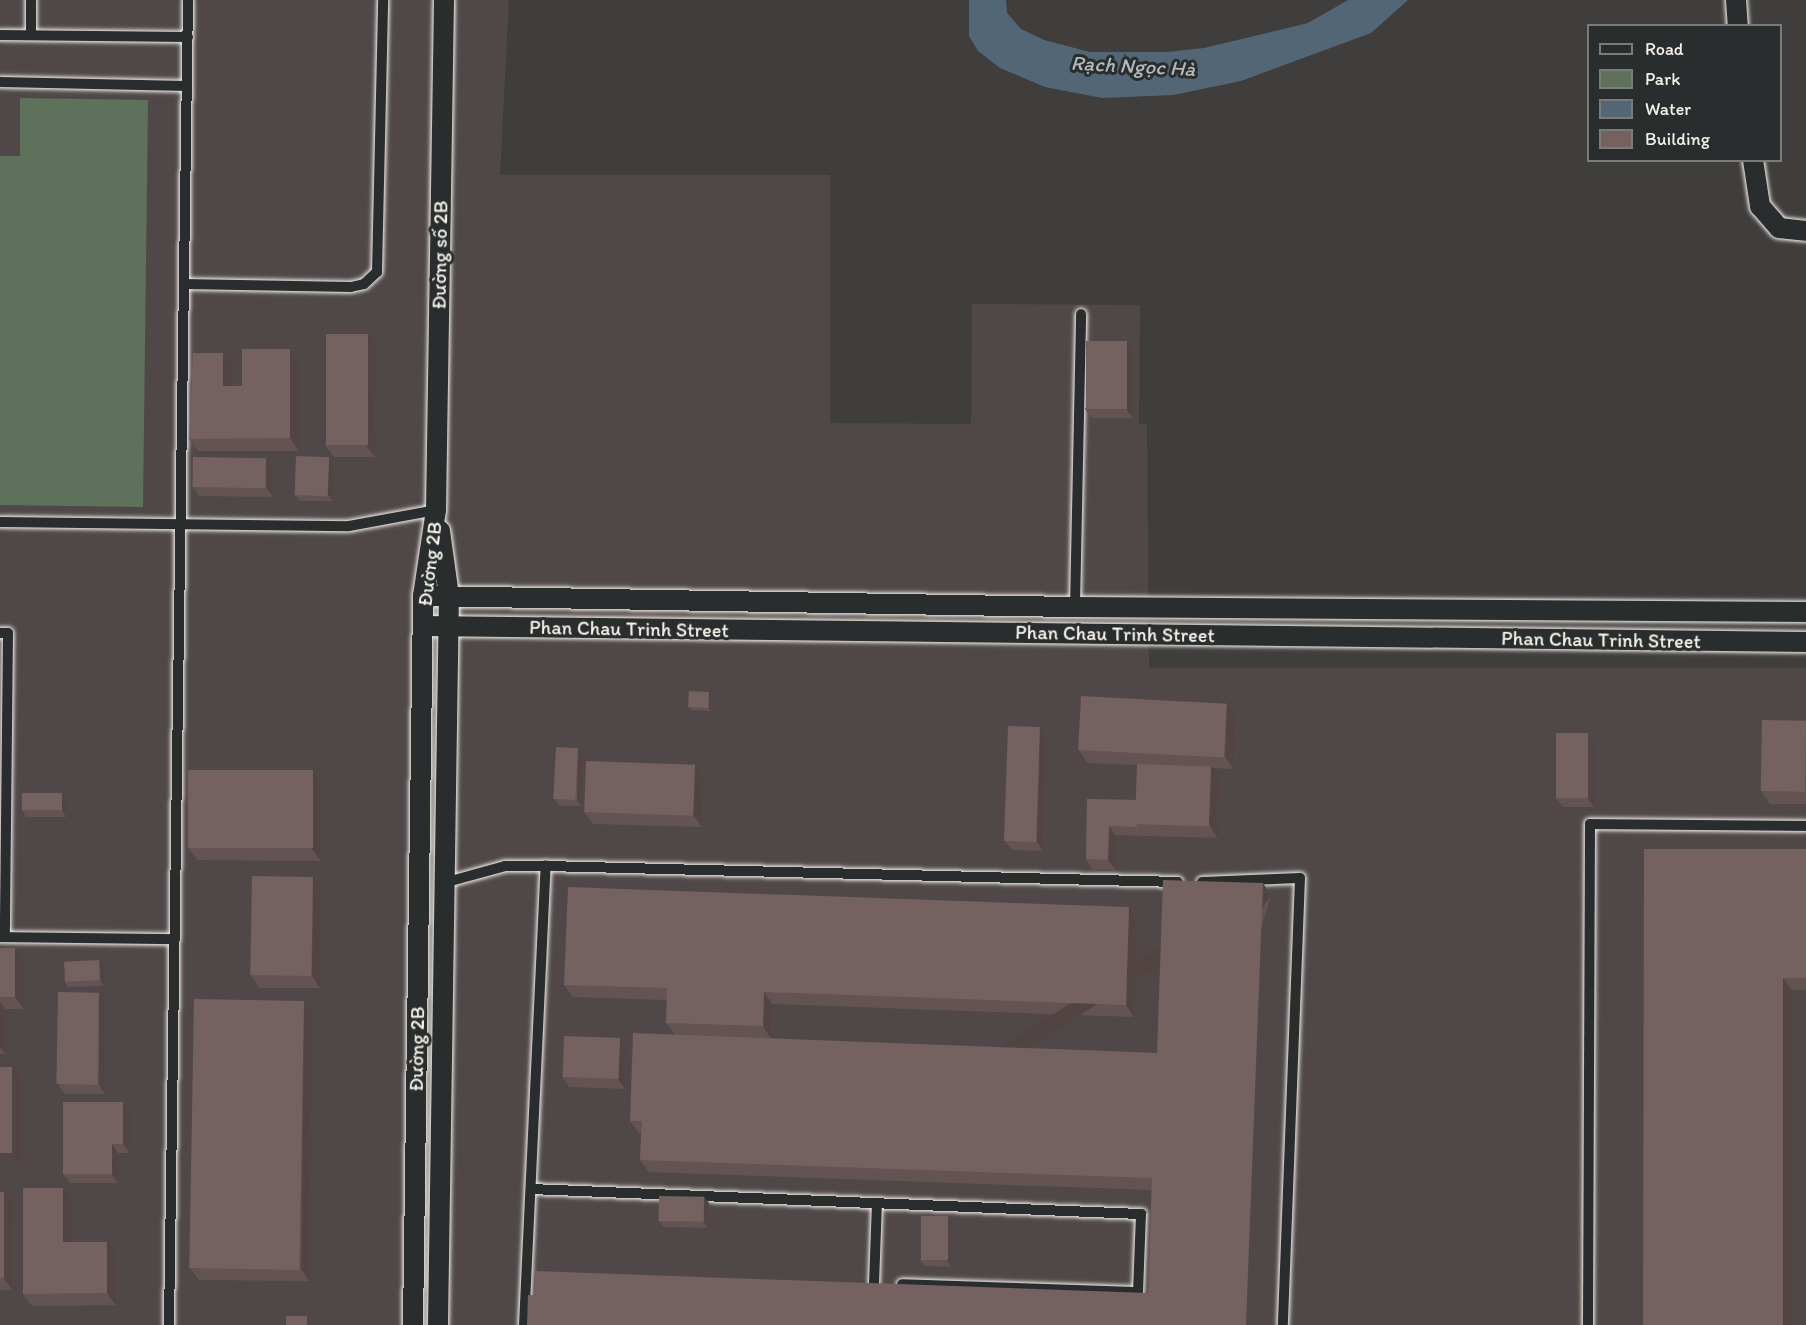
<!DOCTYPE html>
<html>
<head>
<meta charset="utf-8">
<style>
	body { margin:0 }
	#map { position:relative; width:1806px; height:1325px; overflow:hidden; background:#403d3d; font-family:Itim,sans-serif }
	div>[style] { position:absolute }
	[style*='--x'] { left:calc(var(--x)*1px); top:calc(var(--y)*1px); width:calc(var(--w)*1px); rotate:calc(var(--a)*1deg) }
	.built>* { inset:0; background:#504848 }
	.green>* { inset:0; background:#5d715b }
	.water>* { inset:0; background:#536676 }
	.roads { filter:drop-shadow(0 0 2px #f4f1e8) drop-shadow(0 0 2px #f4f1e8) }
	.lane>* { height:10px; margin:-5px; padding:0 5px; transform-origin:5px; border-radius:5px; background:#2a2d2e }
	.street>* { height:20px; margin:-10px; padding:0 10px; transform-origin:10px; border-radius:10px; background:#2a2d2e }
	.wall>* { inset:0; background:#645353; transform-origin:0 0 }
	.shaded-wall>* { inset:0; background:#514443; transform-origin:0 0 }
	.building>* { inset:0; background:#746160; transform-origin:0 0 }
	span { translate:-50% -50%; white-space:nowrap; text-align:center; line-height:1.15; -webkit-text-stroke:6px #2a2d2e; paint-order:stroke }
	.street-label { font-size:20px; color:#f4f1e8 }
	.water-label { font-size:21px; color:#b4b9ba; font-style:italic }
	.legend { position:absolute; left:1587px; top:24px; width:195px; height:138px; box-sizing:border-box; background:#2a2d2e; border:2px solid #7b7b78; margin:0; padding:8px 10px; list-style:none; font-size:18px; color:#f4f1e8 }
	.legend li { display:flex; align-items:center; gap:12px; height:30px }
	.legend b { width:30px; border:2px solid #7b7b78 }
</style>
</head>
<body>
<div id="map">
	<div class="built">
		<i style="clip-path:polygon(0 0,509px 0,500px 175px,830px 175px,830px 423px,971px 424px,972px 304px,1140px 305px,1139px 424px,1147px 424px,1149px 668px,1806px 668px,1806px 1325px,0 1325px)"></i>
	</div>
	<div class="green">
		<i style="clip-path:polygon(20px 98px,148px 100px,143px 507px,0 505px,0 156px,20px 156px)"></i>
	</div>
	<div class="water">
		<i style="clip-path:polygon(969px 0,1006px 0,1007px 13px,1021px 29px,1044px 40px,1090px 52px,1167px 52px,1204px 48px,1308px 23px,1348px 0,1408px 0,1371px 33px,1241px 81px,1173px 95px,1102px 98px,1045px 87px,1000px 68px,978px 51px,969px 36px)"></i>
	</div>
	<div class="roads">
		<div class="lane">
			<i style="--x:0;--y:35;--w:188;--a:0.6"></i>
			<i style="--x:31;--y:35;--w:35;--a:-90"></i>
			<i style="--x:0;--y:82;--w:187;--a:1.2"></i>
			<i style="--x:184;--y:284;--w:167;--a:1"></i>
			<i style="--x:351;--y:287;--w:13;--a:-13"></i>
			<i style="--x:364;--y:284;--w:18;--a:-43"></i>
			<i style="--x:377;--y:272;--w:272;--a:-88.7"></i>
			<i style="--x:0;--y:522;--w:349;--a:0.7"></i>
			<i style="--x:349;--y:526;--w:88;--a:-10.4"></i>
			<i style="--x:1075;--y:607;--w:293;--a:-88.8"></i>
			<i style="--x:0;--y:633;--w:8;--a:0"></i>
			<i style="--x:8;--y:633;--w:304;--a:90.6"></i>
			<i style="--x:447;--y:882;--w:60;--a:-15.4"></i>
			<i style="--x:505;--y:866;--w:41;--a:0"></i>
			<i style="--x:1202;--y:882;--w:98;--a:-2.3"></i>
			<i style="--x:1300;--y:878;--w:447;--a:92.2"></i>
			<i style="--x:0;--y:937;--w:175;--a:0.7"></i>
			<i style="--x:531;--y:1189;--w:611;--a:2.35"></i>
			<i style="--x:1141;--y:1214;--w:78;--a:92.2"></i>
			<i style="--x:1138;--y:1292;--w:236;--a:-178.1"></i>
			<i style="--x:874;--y:1284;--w:81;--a:-87.9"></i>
			<i style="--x:169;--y:1325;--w:1325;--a:-89.18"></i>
			<i style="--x:524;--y:1325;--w:460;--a:-87.3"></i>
			<i style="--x:546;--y:866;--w:632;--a:1.45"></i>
			<i style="--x:1588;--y:1325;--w:501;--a:-89.77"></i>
			<i style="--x:1590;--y:824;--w:216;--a:0.5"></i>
		</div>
		<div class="street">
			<i style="--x:1736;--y:0;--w:26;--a:86"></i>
			<i style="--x:1753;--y:160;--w:47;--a:81.3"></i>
			<i style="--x:1760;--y:206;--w:29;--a:49"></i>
			<i style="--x:1779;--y:228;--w:27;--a:6"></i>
			<i style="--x:423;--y:596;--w:652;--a:0.97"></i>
			<i style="--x:1075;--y:607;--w:731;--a:0.39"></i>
			<i style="--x:423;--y:626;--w:1383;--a:0.66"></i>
			<i style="--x:413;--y:1325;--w:729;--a:-89.21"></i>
			<i style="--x:423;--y:596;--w:87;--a:-81.4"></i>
			<i style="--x:436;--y:510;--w:510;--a:-89.1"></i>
			<i style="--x:438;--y:1325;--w:729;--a:-89.14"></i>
			<i style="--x:449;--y:596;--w:66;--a:-97.9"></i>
		</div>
	</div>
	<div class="wall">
		<i style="clip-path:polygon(1127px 341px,1134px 350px,1133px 418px,1092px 418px,1085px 409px)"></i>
		<i style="clip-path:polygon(376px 346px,375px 457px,334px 457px,325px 445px)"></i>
		<i style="clip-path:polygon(290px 349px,299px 361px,299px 451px,198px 451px,189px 439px,232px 366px,232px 386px,242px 386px)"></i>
		<i style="clip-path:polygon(329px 457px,333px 463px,333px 501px,300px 501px,295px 495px)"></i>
		<i style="clip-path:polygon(273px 467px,273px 497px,199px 496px,193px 487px)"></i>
		<i style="clip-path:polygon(709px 692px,711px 695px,711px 711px,691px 710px,689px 707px)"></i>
		<i style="clip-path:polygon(1236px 715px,1234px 769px,1212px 768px,1219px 778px,1218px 838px,1115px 835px,1115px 869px,1092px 869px,1086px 859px,1087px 799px,1136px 800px,1137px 765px,1087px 763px,1079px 750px)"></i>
		<i style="clip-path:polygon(1806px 721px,1806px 804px,1770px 804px,1761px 791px)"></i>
		<i style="clip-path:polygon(1588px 733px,1594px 742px,1594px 807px,1563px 807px,1556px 798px)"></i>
		<i style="clip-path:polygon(1046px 736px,1043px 851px,1012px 850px,1005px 841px)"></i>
		<i style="clip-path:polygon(578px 748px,583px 754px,581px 806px,559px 806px,555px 799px)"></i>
		<i style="clip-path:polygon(695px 764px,703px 777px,702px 827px,593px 824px,584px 812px)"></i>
		<i style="clip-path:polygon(321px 784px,321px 861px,197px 860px,188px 848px)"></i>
		<i style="clip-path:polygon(66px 799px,66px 817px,26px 817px,22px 810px)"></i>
		<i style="clip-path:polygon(1806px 849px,1806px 990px,1792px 990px,1643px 1325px)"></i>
		<i style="clip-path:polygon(321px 889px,320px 988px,259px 988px,251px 975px)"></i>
		<i style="clip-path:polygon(1271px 896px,1148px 1293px,1152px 1190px,649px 1172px,640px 1160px,641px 1133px,639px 1133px,630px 1121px,675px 1035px,666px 1023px,667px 1000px,573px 997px,564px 985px,1129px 907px,1138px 919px,1134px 1017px,772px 1004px,771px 1039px,1157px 1053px)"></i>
		<i style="clip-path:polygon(0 948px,24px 960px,24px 1009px,5px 1009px,5px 1054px,0 1054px)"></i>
		<i style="clip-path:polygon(99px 960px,104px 966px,104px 986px,68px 987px,64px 980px)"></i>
		<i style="clip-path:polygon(304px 1000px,313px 1013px,309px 1281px,199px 1280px,190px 1268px)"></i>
		<i style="clip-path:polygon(105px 1002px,105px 1094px,64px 1094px,58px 1084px)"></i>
		<i style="clip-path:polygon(620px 1038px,626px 1048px,625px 1089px,569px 1087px,562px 1077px)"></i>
		<i style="left:0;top:1067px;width:24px;height:98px;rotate:30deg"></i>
		<i style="clip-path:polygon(123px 1102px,130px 1111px,130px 1153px,118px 1153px,118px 1183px,70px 1183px,63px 1174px)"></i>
		<i style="clip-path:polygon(63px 1188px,72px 1200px,72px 1242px,116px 1254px,116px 1305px,32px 1306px,23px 1294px)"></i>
		<i style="clip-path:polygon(0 1192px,13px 1204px,12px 1290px,0 1290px)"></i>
		<i style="clip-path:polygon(704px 1197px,709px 1203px,708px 1228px,663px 1227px,659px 1221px)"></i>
		<i style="clip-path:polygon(953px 1223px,952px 1267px,924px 1266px,920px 1260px)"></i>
	</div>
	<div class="shaded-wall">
		<i style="clip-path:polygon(368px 334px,376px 346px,375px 457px,366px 445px)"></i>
		<i style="clip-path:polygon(1127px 341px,1134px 350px,1133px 418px,1126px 409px)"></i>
		<i style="clip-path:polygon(290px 349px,299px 361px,299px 451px,290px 438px)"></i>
		<i style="clip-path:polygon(223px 353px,232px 366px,232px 398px,223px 386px)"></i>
		<i style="clip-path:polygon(329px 457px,333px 463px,333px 501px,328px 495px)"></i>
		<i style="clip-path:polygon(266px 458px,273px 467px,273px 497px,266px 487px)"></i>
		<i style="clip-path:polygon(709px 692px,711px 695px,711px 711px,709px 708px)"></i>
		<i style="clip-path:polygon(1227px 703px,1236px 715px,1234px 769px,1225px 757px)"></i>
		<i style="clip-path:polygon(1040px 727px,1046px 736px,1043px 851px,1037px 842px)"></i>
		<i style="clip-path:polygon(1588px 733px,1594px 742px,1594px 807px,1588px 798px)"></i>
		<i style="clip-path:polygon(578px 748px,583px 754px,581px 806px,577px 800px)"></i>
		<i style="clip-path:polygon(695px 764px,703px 777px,702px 827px,693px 815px)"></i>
		<i style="clip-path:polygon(1211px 766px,1219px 778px,1218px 838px,1209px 825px)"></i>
		<i style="clip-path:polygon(313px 771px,321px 784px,321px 861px,312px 849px)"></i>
		<i style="clip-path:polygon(62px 793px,66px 799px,66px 817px,62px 810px)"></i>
		<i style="clip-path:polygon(1109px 826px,1115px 835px,1115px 869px,1108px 860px)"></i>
		<i style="clip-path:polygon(313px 877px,321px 889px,320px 988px,312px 976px)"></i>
		<i style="left:1263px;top:883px;width:15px;height:442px;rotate:58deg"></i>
		<i style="clip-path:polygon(1129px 907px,1138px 919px,1134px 1017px,1126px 1005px)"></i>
		<i style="clip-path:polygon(15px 948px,24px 960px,24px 1009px,15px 997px)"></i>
		<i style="clip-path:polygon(99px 960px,104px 966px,104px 986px,100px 980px)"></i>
		<i style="clip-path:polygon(1783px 978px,1792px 990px,1791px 1325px,1783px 1325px)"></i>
		<i style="clip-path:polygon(764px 992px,772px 1004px,771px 1039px,763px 1026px)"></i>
		<i style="clip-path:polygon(99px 993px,105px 1002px,105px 1094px,99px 1085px)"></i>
		<i style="clip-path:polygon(304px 1000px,313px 1013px,309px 1281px,301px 1269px)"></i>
		<i style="clip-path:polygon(0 1002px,5px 1009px,5px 1054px,0 1047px)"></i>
		<i style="clip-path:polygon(620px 1038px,626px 1048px,625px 1089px,618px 1079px)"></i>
		<i style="clip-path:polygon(12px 1067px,21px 1079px,21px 1165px,12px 1153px)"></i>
		<i style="clip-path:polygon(123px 1102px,130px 1111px,130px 1153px,123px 1144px)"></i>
		<i style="clip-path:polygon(112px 1144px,118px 1153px,118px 1183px,112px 1174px)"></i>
		<i style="clip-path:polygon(63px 1188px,72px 1200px,72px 1255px,63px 1242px)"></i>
		<i style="clip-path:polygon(4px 1192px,13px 1204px,12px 1290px,4px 1278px)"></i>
		<i style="clip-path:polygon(704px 1197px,709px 1203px,708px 1228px,704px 1222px)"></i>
		<i style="clip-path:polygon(948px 1216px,953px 1223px,952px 1267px,947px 1261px)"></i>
		<i style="clip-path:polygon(107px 1242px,116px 1254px,116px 1305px,107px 1293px)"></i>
		<i style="clip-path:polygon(307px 1316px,314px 1325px,307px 1325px)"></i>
	</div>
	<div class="building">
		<i style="left:326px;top:334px;width:42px;height:111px"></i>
		<i style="left:1086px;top:341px;width:41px;height:68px"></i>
		<i style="clip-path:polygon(242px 349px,290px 349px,290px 438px,189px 439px,193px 353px,223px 353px,223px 386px,242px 386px)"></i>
		<i style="left:296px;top:456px;width:33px;height:39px;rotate:2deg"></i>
		<i style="left:193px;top:457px;width:73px;height:30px;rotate:1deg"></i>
		<i style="left:689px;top:691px;width:20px;height:16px;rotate:3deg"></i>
		<i style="left:1081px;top:696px;width:146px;height:54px;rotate:3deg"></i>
		<i style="left:1762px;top:720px;width:44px;height:71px;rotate:1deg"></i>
		<i style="left:1008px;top:726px;width:32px;height:115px;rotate:2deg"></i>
		<i style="left:1556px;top:733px;width:32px;height:65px"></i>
		<i style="left:556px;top:747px;width:22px;height:52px;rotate:3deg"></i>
		<i style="left:586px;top:761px;width:109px;height:51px;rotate:2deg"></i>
		<i style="left:1137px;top:764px;width:74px;height:60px;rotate:2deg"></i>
		<i style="left:188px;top:770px;width:125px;height:78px"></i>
		<i style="left:22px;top:793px;width:40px;height:17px"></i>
		<i style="clip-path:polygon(1087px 799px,1136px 800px,1136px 824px,1138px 827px,1109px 826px,1108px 860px,1086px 859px)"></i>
		<i style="clip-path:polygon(1644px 849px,1806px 849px,1806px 978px,1783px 978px,1783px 1325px,1643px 1325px)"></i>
		<i style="left:252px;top:876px;width:61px;height:99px;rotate:1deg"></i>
		<i style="clip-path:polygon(1163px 880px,1263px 883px,1246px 1325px,527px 1325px,528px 1295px,534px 1295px,535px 1271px,1148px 1293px,1152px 1178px,640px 1160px,642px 1121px,630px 1121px,633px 1033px,1157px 1053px)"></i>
		<i style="clip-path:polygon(568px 887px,1129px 907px,1126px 1005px,764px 992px,763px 1026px,666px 1023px,667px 988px,564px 985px)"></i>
		<i style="left:0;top:948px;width:15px;height:49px"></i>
		<i style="left:99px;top:960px;width:20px;height:35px;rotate:87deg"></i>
		<i style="left:58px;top:992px;width:41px;height:92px;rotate:1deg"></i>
		<i style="left:194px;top:999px;width:110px;height:269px;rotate:1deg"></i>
		<i style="left:564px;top:1036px;width:56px;height:41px;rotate:2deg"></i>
		<i style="left:0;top:1067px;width:12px;height:86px"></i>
		<i style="clip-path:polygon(63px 1102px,123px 1102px,123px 1144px,112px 1144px,112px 1174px,63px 1174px)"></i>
		<i style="clip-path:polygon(23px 1188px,63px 1188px,63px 1242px,107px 1242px,107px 1293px,23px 1294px)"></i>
		<i style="left:0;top:1192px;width:4px;height:86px"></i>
		<i style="left:659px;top:1196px;width:45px;height:25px;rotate:1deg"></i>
		<i style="left:921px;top:1216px;width:27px;height:44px"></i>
		<i style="left:286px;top:1316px;width:21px;height:9px"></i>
	</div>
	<div class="street-label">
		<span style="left:440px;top:255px;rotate:-89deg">Đường số 2B</span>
		<span style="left:430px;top:564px;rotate:-83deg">Đường 2B</span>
		<span style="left:629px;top:629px;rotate:1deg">Phan Chau Trinh Street</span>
		<span style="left:1115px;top:634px;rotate:1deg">Phan Chau Trinh Street</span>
		<span style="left:1601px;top:640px;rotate:1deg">Phan Chau Trinh Street</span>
		<span style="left:417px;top:1049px;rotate:-89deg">Đường 2B</span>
	</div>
	<div class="water-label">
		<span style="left:1133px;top:66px;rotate:3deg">Rạch Ngọc Hà</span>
	</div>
	<ul class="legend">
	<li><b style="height:8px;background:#2a2d2e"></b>Road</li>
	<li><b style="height:16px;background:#5d715b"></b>Park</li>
	<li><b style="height:16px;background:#536676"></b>Water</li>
	<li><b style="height:16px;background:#746160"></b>Building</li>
	</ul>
</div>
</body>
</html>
